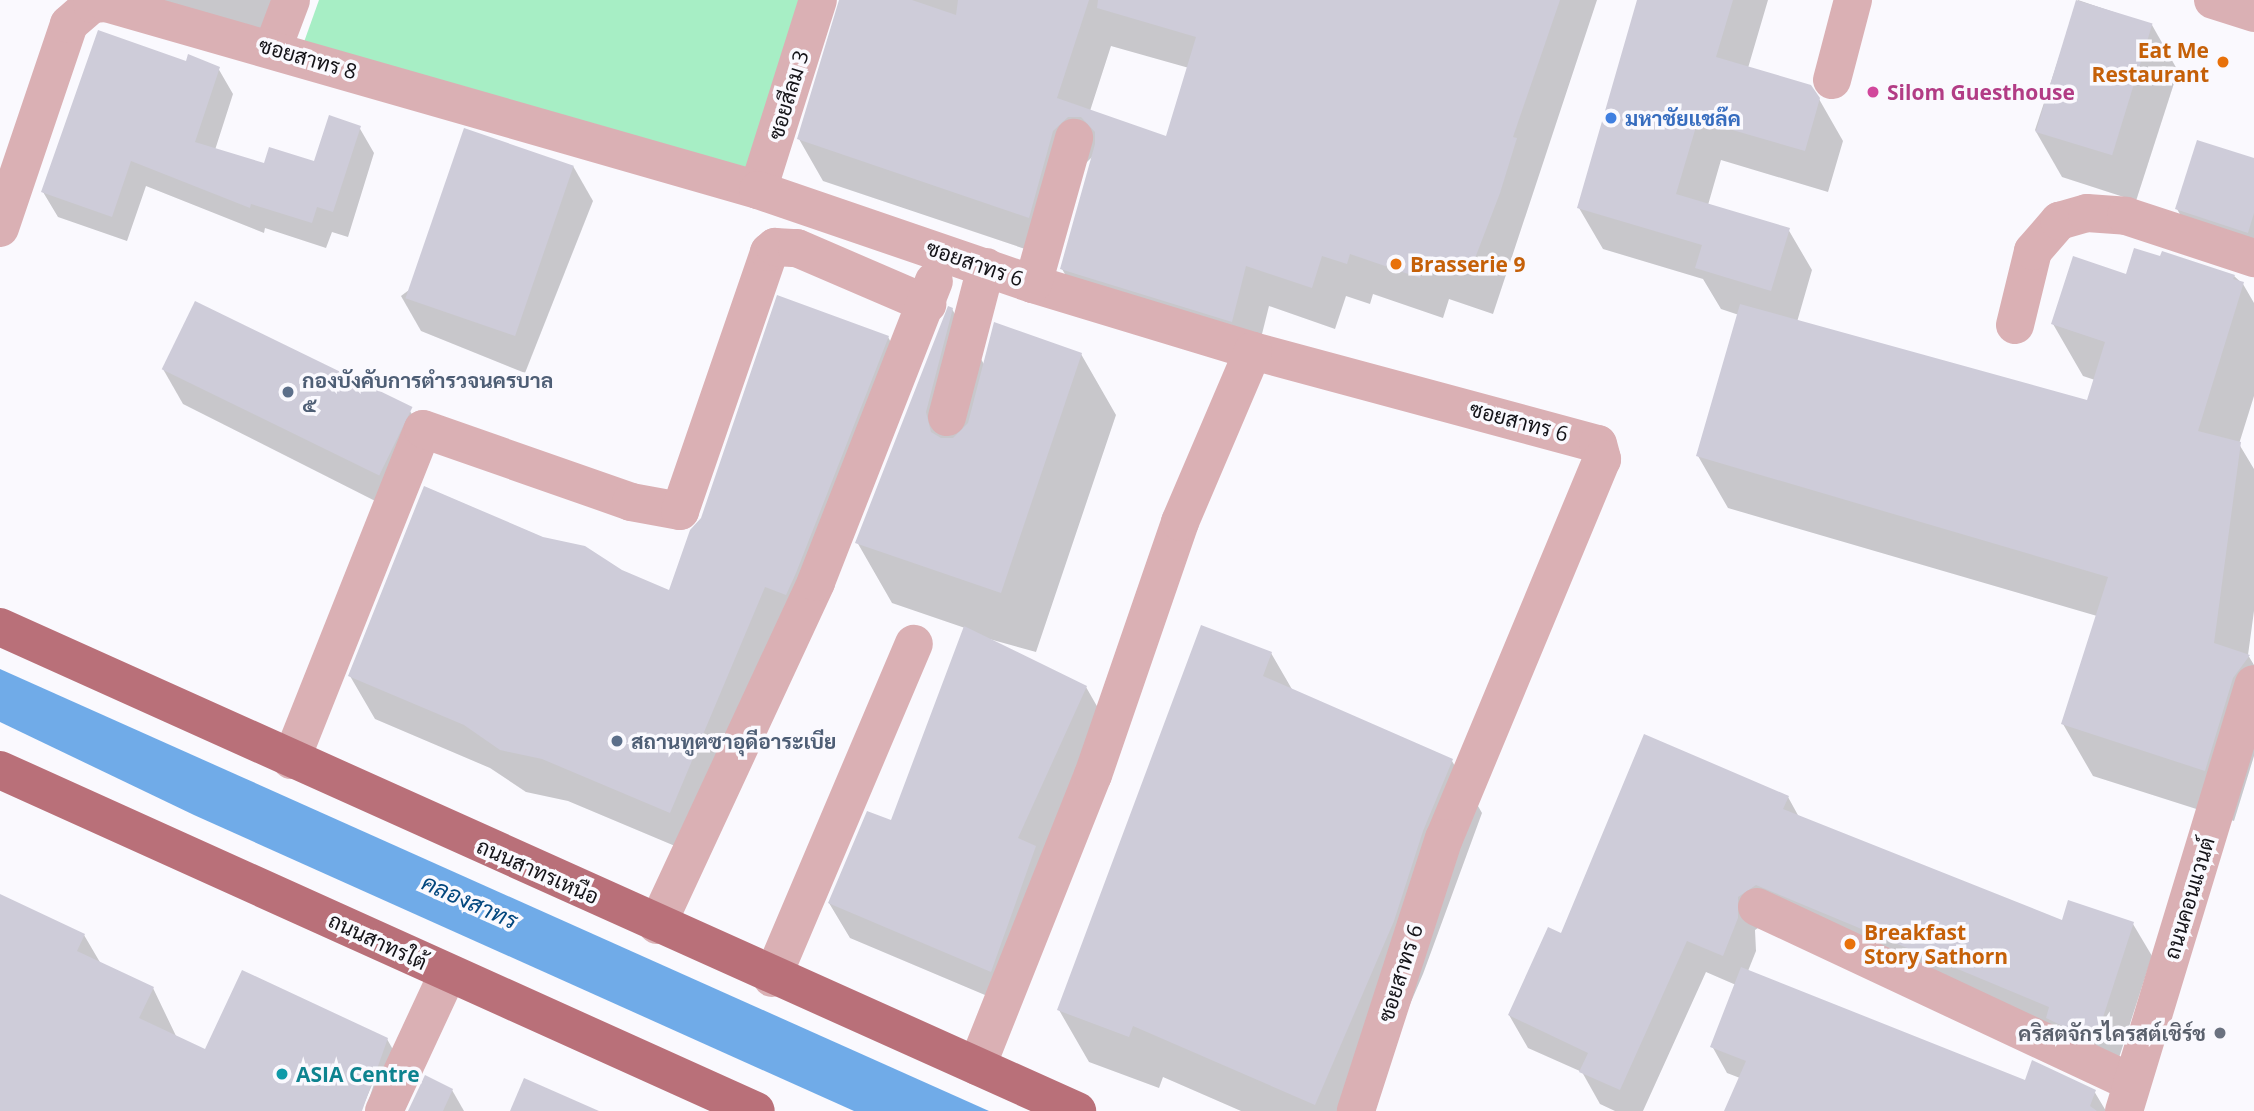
<!DOCTYPE html>
<html>
<head>
<meta charset="utf-8">
<style>
	body { margin:0 }
	#map { position:relative; width:2254px; height:1111px; overflow:hidden; background:#faf9fe; font-family:"Open Sans",Sarabun,sans-serif }
	div>[style] { position:absolute }
	[style*='--x'] { left:calc(var(--x)*1px); top:calc(var(--y)*1px); width:calc(var(--w)*1px); rotate:calc(var(--a)*1deg) }
	.green>* { inset:0; background:#a7eec5 }
	.water>* { inset:0; background:#70abe8 }
	.shadow>* { inset:0; background:#0003 }
	.building>* { inset:0; background:#ceccd9; transform-origin:0 0 }
	.street>* { height:38px; margin:-19px; padding:0 19px; transform-origin:19px; border-radius:19px; background:#dab0b4 }
	.primary>* { height:38px; margin:-19px; padding:0 19px; transform-origin:19px; border-radius:19px; background:#b97079 }
	.dots>* { width:19px; height:19px; translate:-50% -50%; box-sizing:border-box; border:4px solid #faf9fe; border-radius:50% }
	span { translate:-50% -50%; white-space:nowrap; text-align:center; line-height:1.15; -webkit-text-stroke:7px #faf9fe; paint-order:stroke }
	.food-label { font-size:21px; color:#c56008; font-weight:700 }
	.right { translate:-100% -50%; text-align:right }
	.left { translate:0 -50%; text-align:left }
	.street-label { font-size:21px; color:#141318 }
	.hotel-label { font-size:21px; color:#b23c85; font-weight:700 }
	.shop-label { font-size:21px; color:#366cbe; font-weight:700 }
	.service-label { font-size:21px; color:#4e5e75; font-weight:700 }
	.worship-label { font-size:21px; color:#5b616d; font-weight:700 }
	.culture-label { font-size:21px; color:#0d838f; font-weight:700 }
	.water-label { font-size:23px; color:#03477e; font-style:italic }
</style>
</head>
<body>
<div id="map">
	<div class="green">
		<i style="clip-path:polygon(319px 0,803px 0,752px 177px,304px 42px)"></i>
	</div>
	<div class="water">
		<i style="clip-path:polygon(0 669px,244px 778px,989px 1111px,854px 1111px,194px 815px,0 722px)"></i>
	</div>
	<div class="shadow">
		<i style="clip-path:polygon(106px 0,285px 0,275px 48px)"></i>
		<i style="clip-path:polygon(evenodd,841px 0,1597px 0,1493px 314px,1449px 299px,1443px 318px,1373px 294px,1370px 304px,1346px 296px,1335px 329px,1269px 306px,1255px 362px,1086px 310px,1062px 269px,1093px 156px,1076px 173px,1052px 258px,823px 181px,799px 139px,841px 0,1111px 46px,1189px 68px,1167px 138px,1090px 111px,1111px 46px)"></i>
		<i style="clip-path:polygon(1639px 0,1768px 0,1748px 68px,1819px 99px,1843px 141px,1828px 192px,1721px 160px,1708px 205px,1788px 229px,1812px 270px,1797px 322px,2088px 403px,2095px 380px,2083px 376px,2053px 324px,2127px 276px,2234px 276px,2243px 284px,2254px 303px,2254px 396px,2239px 444px,2254px 469px,2254px 611px,2248px 655px,2254px 665px,2254px 756px,2234px 821px,2093px 776px,2063px 724px,2097px 616px,1728px 508px,1698px 456px,1739px 315px,1721px 309px,1703px 279px,1603px 249px,1579px 208px)"></i>
		<i style="clip-path:polygon(2078px 0,2152px 25px,2178px 71px,2136px 201px,2062px 177px,2035px 130px)"></i>
		<i style="clip-path:polygon(187px 63px,218px 68px,233px 94px,215px 150px,265px 165px,315px 164px,359px 127px,374px 153px,348px 237px,332px 232px,326px 248px,265px 228px,264px 233px,146px 186px,127px 241px,58px 217px,43px 192px)"></i>
		<i style="clip-path:polygon(2254px 160px,2254px 256px,2192px 236px,2177px 209px)"></i>
		<i style="clip-path:polygon(573px 166px,593px 201px,525px 373px,421px 331px,401px 296px)"></i>
		<i style="clip-path:polygon(952px 309px,985px 366px,1081px 354px,1116px 415px,1036px 652px,982px 637px,1086px 687px,1106px 722px,1011px 1006px,850px 938px,829px 903px,892px 822px,965px 628px,892px 603px,857px 542px)"></i>
		<i style="clip-path:polygon(888px 337px,912px 380px,694px 854px,568px 801px,526px 792px,490px 768px,375px 719px,350px 676px,621px 571px,670px 592px)"></i>
		<i style="clip-path:polygon(163px 369px,410px 411px,430px 445px,397px 512px,183px 404px)"></i>
		<i style="clip-path:polygon(1271px 653px,1293px 691px,1452px 761px,1482px 813px,1423px 974px,1364px 1111px,1241px 1111px,1163px 1077px,1159px 1088px,1089px 1062px,1059px 1010px)"></i>
		<i style="clip-path:polygon(1788px 797px,1799px 817px,2063px 922px,2133px 924px,2152px 956px,2114px 1073px,1774px 917px,1755px 930px,1756px 951px,1748px 971px,2026px 1083px,2094px 1091px,2106px 1111px,1726px 1111px,1740px 1078px,1727px 1073px,1712px 1046px,1736px 985px,1706px 972px,1643px 1111px,1615px 1111px,1600px 1104px,1582px 1072px,1528px 1048px,1509px 1015px,1562px 936px)"></i>
		<i style="clip-path:polygon(0 896px,84px 935px,101px 964px,153px 988px,177px 1038px,206px 1051px,387px 1039px,413px 1085px,404px 1111px,365px 1111px,380px 1066px,361px 1111px,0 1111px)"></i>
		<i style="clip-path:polygon(452px 1090px,464px 1111px,408px 1111px)"></i>
	</div>
	<div class="building">
		<i style="clip-path:polygon(839px 0,912px 0,956px 15px,958px 0,1089px 0,1057px 98px,1166px 136px,1196px 37px,1097px 8px,1098px 0,1560px 0,1513px 137px,1517px 138px,1500px 193px,1469px 274px,1426px 259px,1420px 278px,1350px 254px,1347px 264px,1322px 256px,1312px 288px,1246px 266px,1232px 322px,1060px 269px,1095px 144px,1095px 132px,1081px 117px,1068px 117px,1053px 131px,1029px 218px,797px 139px)"></i>
		<i style="clip-path:polygon(1637px 0,1733px 0,1716px 57px,1811px 85px,1820px 98px,1805px 151px,1698px 120px,1676px 194px,1790px 228px,1771px 291px,1695px 268px,1702px 245px,1577px 208px)"></i>
		<i style="left:2076px;top:0;width:80px;height:138px;rotate:17deg"></i>
		<i style="clip-path:polygon(98px 30px,186px 61px,188px 54px,220px 67px,195px 142px,264px 163px,269px 147px,314px 161px,329px 115px,361px 126px,333px 212px,317px 207px,312px 223px,251px 204px,250px 208px,131px 161px,112px 217px,41px 192px)"></i>
		<i style="left:464px;top:128px;width:116px;height:180px;rotate:19deg"></i>
		<i style="clip-path:polygon(2197px 140px,2254px 158px,2254px 213px,2248px 233px,2175px 209px)"></i>
		<i style="clip-path:polygon(2134px 248px,2160px 256px,2162px 251px,2235px 275px,2233px 279px,2244px 282px,2198px 431px,2241px 442px,2214px 643px,2250px 655px,2233px 678px,2205px 771px,2061px 724px,2108px 577px,1696px 456px,1740px 304px,2087px 400px,2105px 342px,2051px 324px,2073px 256px,2126px 274px)"></i>
		<i style="clip-path:polygon(777px 295px,889px 336px,796px 573px,786px 595px,765px 587px,670px 813px,542px 759px,500px 750px,464px 725px,348px 676px,424px 486px,543px 537px,585px 546px,622px 570px,669px 590px,690px 530px,701px 518px)"></i>
		<i style="left:195px;top:301px;width:242px;height:76px;rotate:26deg"></i>
		<i style="clip-path:polygon(948px 306px,953px 308px,926px 412px,931px 432px,941px 438px,953px 438px,968px 423px,994px 322px,1082px 353px,1001px 593px,855px 543px)"></i>
		<i style="clip-path:polygon(1201px 625px,1272px 652px,1263px 676px,1453px 759px,1423px 831px,1394px 921px,1315px 1105px,1133px 1026px,1129px 1037px,1057px 1010px)"></i>
		<i style="clip-path:polygon(964px 626px,1087px 686px,1018px 838px,1036px 846px,991px 972px,828px 903px,867px 811px,891px 820px)"></i>
		<i style="clip-path:polygon(1644px 734px,1789px 796px,1783px 809px,2062px 920px,2068px 900px,2134px 922px,2095px 1042px,2046px 1018px,2049px 1007px,1756px 885px,1738px 897px,1738px 918px,1723px 956px,1687px 941px,1620px 1090px,1579px 1072px,1588px 1053px,1508px 1015px,1548px 927px,1561px 933px)"></i>
		<i style="clip-path:polygon(0 894px,85px 934px,77px 951px,154px 987px,139px 1018px,205px 1049px,242px 970px,388px 1038px,362px 1111px,0 1111px)"></i>
		<i style="clip-path:polygon(1741px 967px,2025px 1080px,2032px 1060px,2096px 1090px,2090px 1106px,2097px 1111px,1724px 1111px,1746px 1061px,1710px 1047px)"></i>
		<i style="clip-path:polygon(425px 1075px,453px 1089px,443px 1111px,408px 1111px)"></i>
		<i style="clip-path:polygon(524px 1078px,599px 1111px,510px 1111px)"></i>
	</div>
	<div class="street">
		<i style="--x:2213;--y:0;--w:43;--a:17.6"></i>
		<i style="--x:273;--y:48;--w:51;--a:-69.4"></i>
		<i style="--x:1832;--y:80;--w:83;--a:-75.3"></i>
		<i style="--x:758;--y:190;--w:199;--a:-72.5"></i>
		<i style="--x:0;--y:228;--w:215;--a:-71.3"></i>
		<i style="--x:69;--y:24;--w:30;--a:-41"></i>
		<i style="--x:92;--y:4;--w:14;--a:-4"></i>
		<i style="--x:106;--y:3;--w:678;--a:16"></i>
		<i style="--x:758;--y:190;--w:291;--a:18.9"></i>
		<i style="--x:1033;--y:284;--w:230;--a:16.9"></i>
		<i style="--x:1253;--y:351;--w:357;--a:15.1"></i>
		<i style="--x:1598;--y:444;--w:16;--a:75"></i>
		<i style="--x:1602;--y:459;--w:411;--a:112.6"></i>
		<i style="--x:1444;--y:838;--w:287;--a:107.9"></i>
		<i style="--x:1033;--y:284;--w:152;--a:-74.3"></i>
		<i style="--x:2015;--y:325;--w:76;--a:-76.3"></i>
		<i style="--x:2033;--y:251;--w:40;--a:-49"></i>
		<i style="--x:2059;--y:221;--w:29;--a:-16"></i>
		<i style="--x:2087;--y:213;--w:39;--a:4"></i>
		<i style="--x:2126;--y:216;--w:135;--a:18.2"></i>
		<i style="--x:947;--y:417;--w:155;--a:-75.4"></i>
		<i style="--x:291;--y:760;--w:356;--a:-68.3"></i>
		<i style="--x:423;--y:429;--w:220;--a:19.3"></i>
		<i style="--x:631;--y:502;--w:50;--a:10.4"></i>
		<i style="--x:680;--y:511;--w:274;--a:-71"></i>
		<i style="--x:769;--y:252;--w:8;--a:-40"></i>
		<i style="--x:775;--y:247;--w:22;--a:3"></i>
		<i style="--x:797;--y:248;--w:142;--a:23.3"></i>
		<i style="--x:1757;--y:907;--w:414;--a:25.1"></i>
		<i style="--x:657;--y:925;--w:378;--a:-65.1"></i>
		<i style="--x:816;--y:582;--w:323;--a:-68.6"></i>
		<i style="--x:772;--y:978;--w:363;--a:-67"></i>
		<i style="--x:977;--y:1066;--w:313;--a:-68.3"></i>
		<i style="--x:1093;--y:775;--w:268;--a:-71"></i>
		<i style="--x:1180;--y:522;--w:186;--a:-66.9"></i>
		<i style="--x:384;--y:1111;--w:150;--a:-65.1"></i>
		<i style="--x:2124;--y:1111;--w:446;--a:-73.1"></i>
	</div>
	<div class="primary">
		<i style="--x:0;--y:627;--w:1181;--a:24.2"></i>
		<i style="--x:0;--y:770;--w:829;--a:24.28"></i>
	</div>
	<div class="dots">
		<i style="left:2223px;top:62px;background:#e8710a"></i>
		<i style="left:1873px;top:92px;background:#d1479c"></i>
		<i style="left:1611px;top:118px;background:#3f7fe0"></i>
		<i style="left:1396px;top:264px;background:#e8710a"></i>
		<i style="left:288px;top:392px;background:#5c6f8a"></i>
		<i style="left:617px;top:741px;background:#5c6f8a"></i>
		<i style="left:1850px;top:944px;background:#e8710a"></i>
		<i style="left:2220px;top:1033px;background:#6b7280"></i>
		<i style="left:282px;top:1074px;background:#0f9aa8"></i>
	</div>
	<div class="food-label">
		<span class="right" style="left:2209px;top:62px">Eat Me<br>Restaurant</span>
		<span class="left" style="left:1410px;top:264px">Brasserie 9</span>
		<span class="left" style="left:1864px;top:944px">Breakfast<br>Story Sathorn</span>
	</div>
	<div class="street-label">
		<span style="left:308px;top:58px;rotate:16deg">ซอยสาทร 8</span>
		<span style="left:788px;top:95px;rotate:-73deg">ซอยสีลม 3</span>
		<span style="left:975px;top:263px;rotate:19deg">ซอยสาทร 6</span>
		<span style="left:1519px;top:421px;rotate:15deg">ซอยสาทร 6</span>
		<span style="left:538px;top:871px;rotate:24deg">ถนนสาทรเหนือ</span>
		<span style="left:2189px;top:898px;rotate:-73deg">ถนนคอนแวนต์</span>
		<span style="left:378px;top:941px;rotate:25deg">ถนนสาทรใต้</span>
		<span style="left:1400px;top:973px;rotate:-72deg">ซอยสาทร 6</span>
	</div>
	<div class="hotel-label">
		<span class="left" style="left:1887px;top:92px">Silom Guesthouse</span>
	</div>
	<div class="shop-label">
		<span class="left" style="left:1625px;top:118px">มหาชัยแชล๊ค</span>
	</div>
	<div class="service-label">
		<span class="left" style="left:302px;top:392px">กองบังคับการตำรวจนครบาล<br>๕</span>
		<span class="left" style="left:631px;top:741px">สถานทูตซาอุดีอาระเบีย</span>
	</div>
	<div class="worship-label">
		<span class="right" style="left:2206px;top:1033px">คริสตจักรไครสต์เชิร์ช</span>
	</div>
	<div class="culture-label">
		<span class="left" style="left:296px;top:1074px">ASIA Centre</span>
	</div>
	<div class="water-label">
		<span style="left:470px;top:901px;rotate:24deg">คลองสาทร</span>
	</div>
</div>
</body>
</html>
